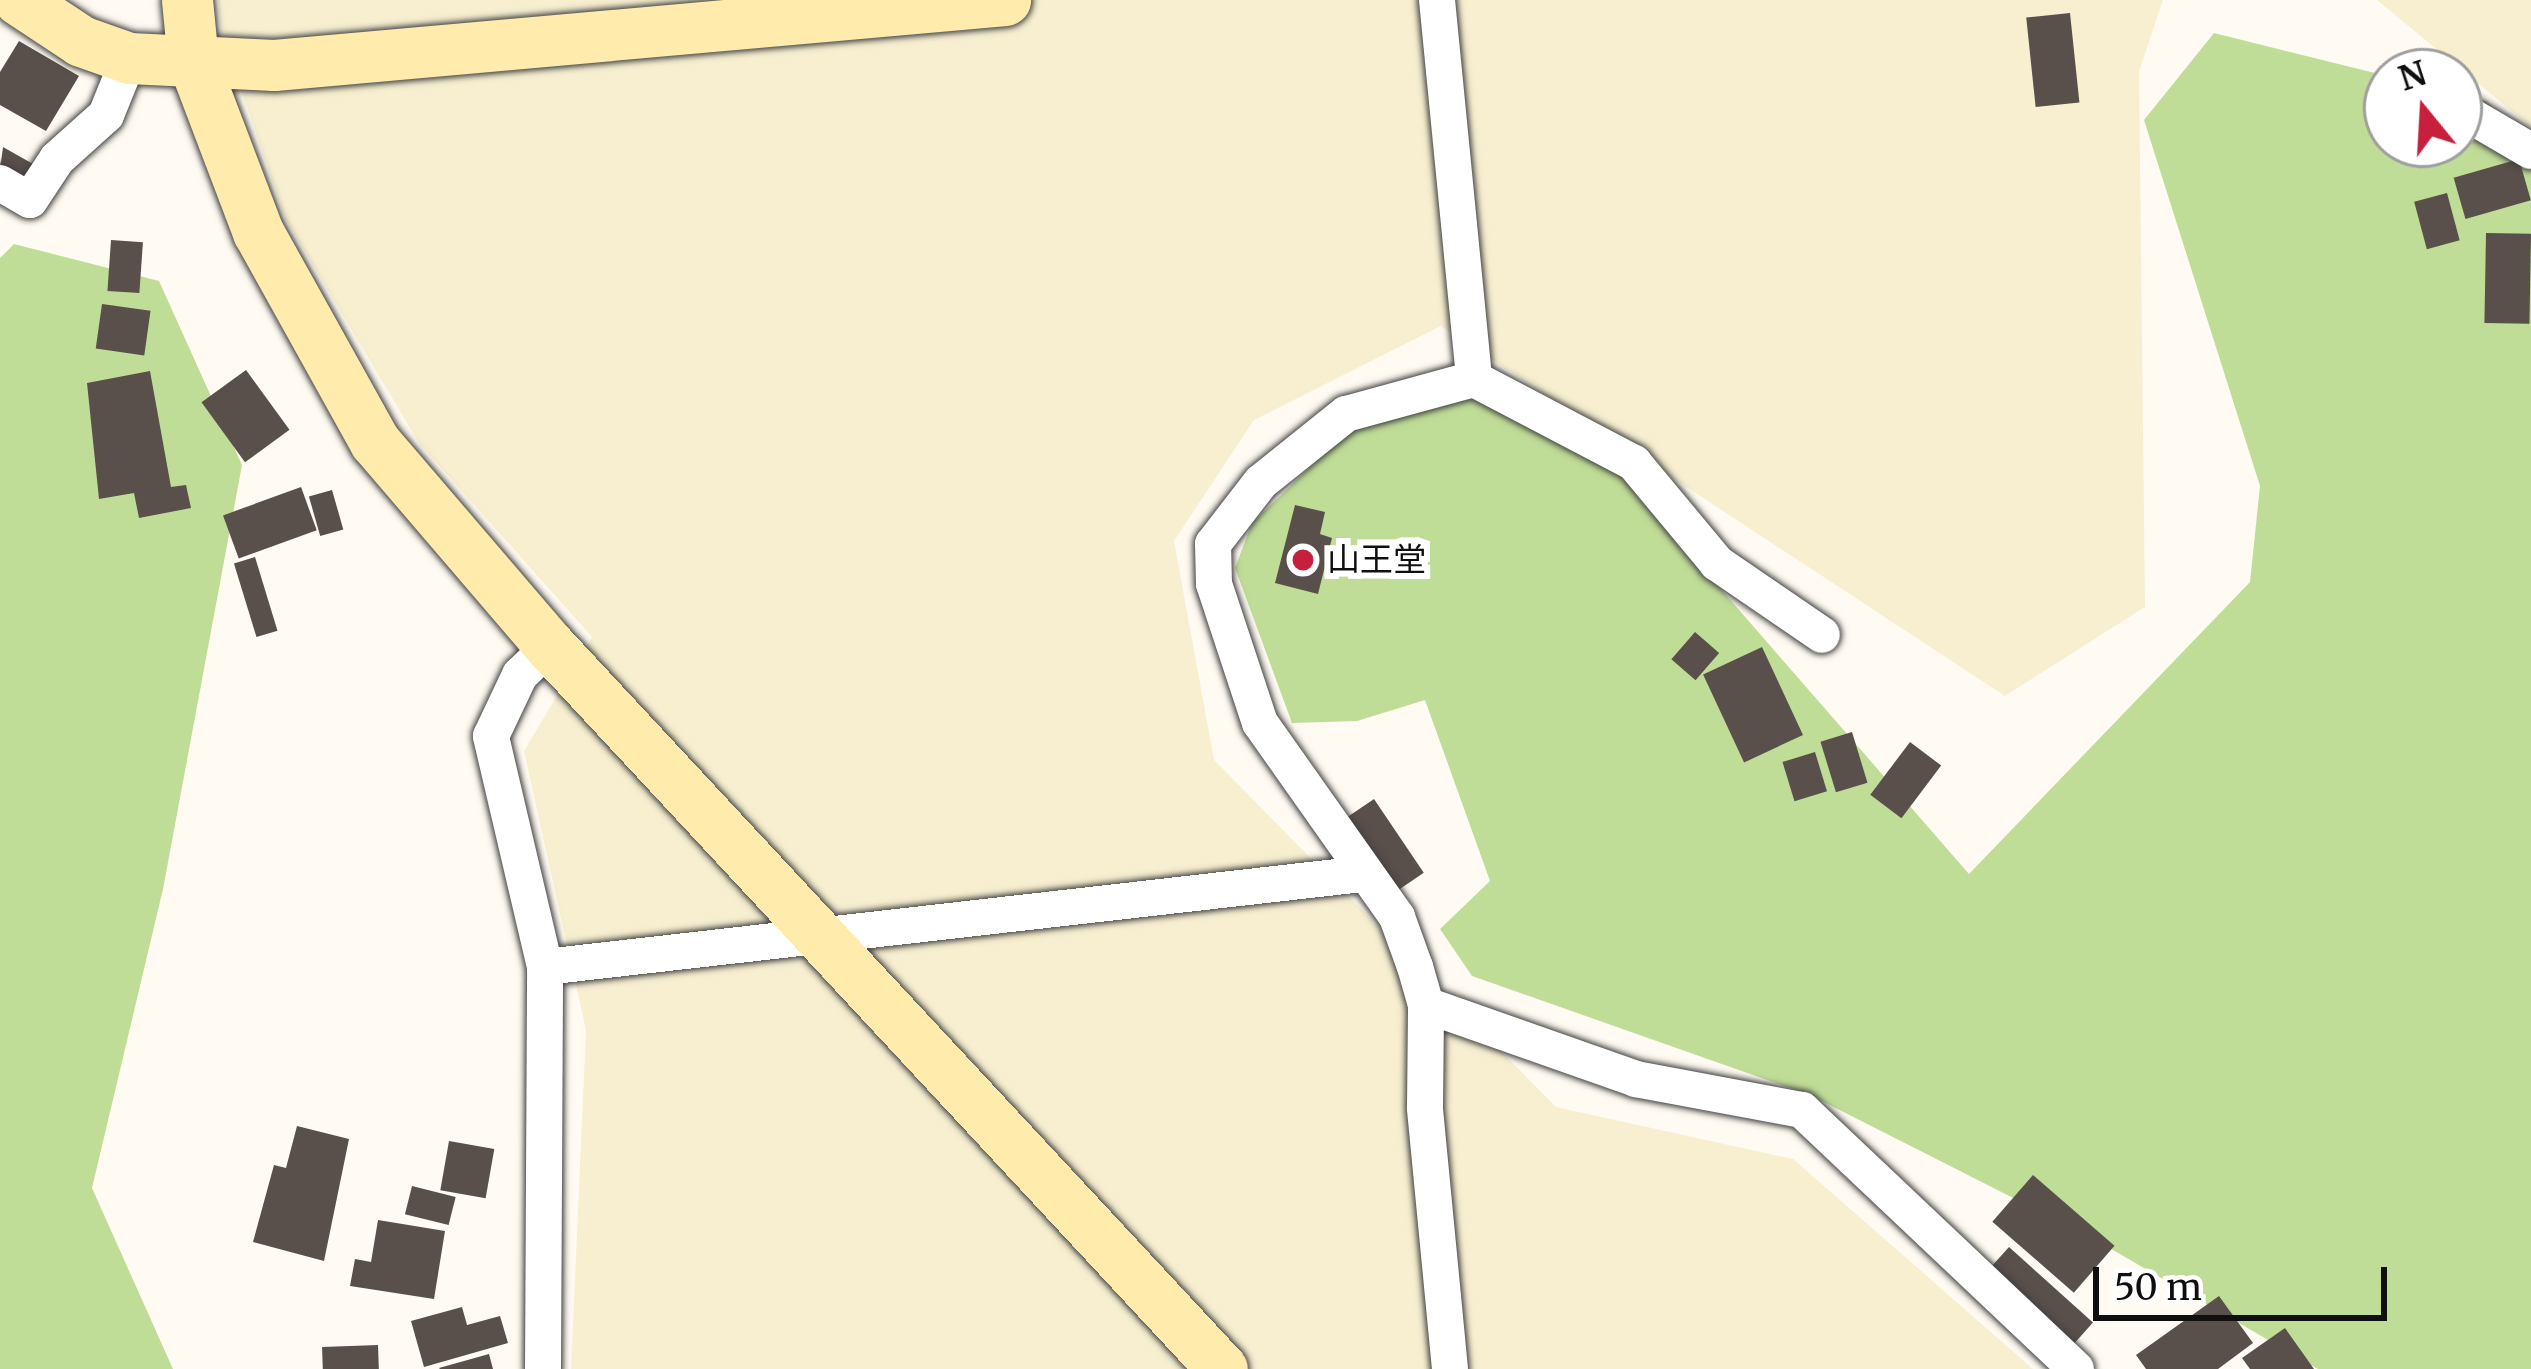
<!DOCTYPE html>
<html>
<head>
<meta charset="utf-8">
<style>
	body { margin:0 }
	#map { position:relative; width:2531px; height:1369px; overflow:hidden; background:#fffbf2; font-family:Merriweather,"Noto Sans JP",serif }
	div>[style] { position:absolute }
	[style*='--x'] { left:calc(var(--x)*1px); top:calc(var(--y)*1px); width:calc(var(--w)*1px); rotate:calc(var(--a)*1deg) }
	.farmland>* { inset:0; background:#f7efd0 }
	.forest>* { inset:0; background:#c0dd97 }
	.building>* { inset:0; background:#594f4b; transform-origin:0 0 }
	.roads { filter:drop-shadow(0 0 3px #424242) drop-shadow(0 0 3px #424242) }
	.street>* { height:36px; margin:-18px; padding:0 18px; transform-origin:18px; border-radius:18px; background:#fff }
	.secondary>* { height:51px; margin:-25.5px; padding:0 25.5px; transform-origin:25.5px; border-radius:25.5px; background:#ffecad }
	.dots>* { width:33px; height:33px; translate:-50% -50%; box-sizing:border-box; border:6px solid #fff; border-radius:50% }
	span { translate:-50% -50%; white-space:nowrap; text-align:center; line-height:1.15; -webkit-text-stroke:12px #fff; paint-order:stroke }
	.poi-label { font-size:33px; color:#0f0f0f }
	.left { translate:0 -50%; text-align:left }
	.north { position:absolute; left:2363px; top:48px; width:120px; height:120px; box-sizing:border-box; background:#fff; border:3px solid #9f9f9f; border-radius:50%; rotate:342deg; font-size:33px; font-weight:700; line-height:48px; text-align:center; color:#0f0f0f }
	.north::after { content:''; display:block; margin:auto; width:42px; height:54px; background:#c7203d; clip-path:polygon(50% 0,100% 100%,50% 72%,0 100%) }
	.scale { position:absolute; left:2093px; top:1267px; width:294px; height:54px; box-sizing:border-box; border:6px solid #0f0f0f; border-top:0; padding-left:15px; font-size:36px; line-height:42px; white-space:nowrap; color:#0f0f0f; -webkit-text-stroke:9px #fff; paint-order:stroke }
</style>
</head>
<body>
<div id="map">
	<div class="farmland">
		<i style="clip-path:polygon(218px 0,2163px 0,2139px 72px,2145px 607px,2005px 696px,1441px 326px,1254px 420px,1174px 541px,1214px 760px,1556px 1107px,1793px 1159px,2033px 1369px,571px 1369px,586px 1030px,524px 751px,592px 637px,419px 443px,285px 218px,221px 31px)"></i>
		<i style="clip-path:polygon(2377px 0,2531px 0,2531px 127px)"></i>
	</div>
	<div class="forest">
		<i style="clip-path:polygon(2214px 33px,2387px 76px,2387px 144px,2459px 144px,2459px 94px,2487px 101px,2531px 149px,2531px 1369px,2318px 1369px,2094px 1239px,1810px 1095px,1472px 976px,1440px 929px,1490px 881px,1425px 700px,1357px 721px,1292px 723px,1235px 568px,1252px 523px,1351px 428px,1429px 403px,1473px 399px,1542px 416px,1605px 456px,1969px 874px,2250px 582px,2260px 486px,2144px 120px)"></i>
		<i style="clip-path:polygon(14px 244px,159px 281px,242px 465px,163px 889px,92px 1188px,173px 1369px,0 1369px,0 258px)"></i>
	</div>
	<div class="building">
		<i style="left:2070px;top:13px;width:90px;height:44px;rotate:84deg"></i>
		<i style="clip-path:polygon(19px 41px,79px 76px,46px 131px,0 105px,0 72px)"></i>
		<i style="clip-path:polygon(3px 147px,33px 164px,22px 182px,0 170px)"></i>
		<i style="left:2519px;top:159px;width:43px;height:68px;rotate:74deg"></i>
		<i style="left:2447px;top:193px;width:49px;height:34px;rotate:75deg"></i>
		<i style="left:2486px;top:233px;width:45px;height:90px;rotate:1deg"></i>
		<i style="left:111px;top:240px;width:32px;height:51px;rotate:4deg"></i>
		<i style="left:102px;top:304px;width:49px;height:45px;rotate:8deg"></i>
		<i style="left:246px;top:370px;width:74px;height:55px;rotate:54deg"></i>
		<i style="clip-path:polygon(150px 371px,171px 487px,186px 485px,191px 508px,139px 518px,134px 493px,99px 499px,87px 383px)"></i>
		<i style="left:301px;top:487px;width:46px;height:83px;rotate:70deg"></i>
		<i style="left:332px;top:490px;width:41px;height:24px;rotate:74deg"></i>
		<i style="clip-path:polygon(1295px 505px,1325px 512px,1320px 534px,1332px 538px,1318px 594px,1275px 583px)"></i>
		<i style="left:255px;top:557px;width:77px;height:22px;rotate:73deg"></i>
		<i style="left:1695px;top:632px;width:32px;height:36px;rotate:41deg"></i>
		<i style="left:1762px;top:647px;width:97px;height:65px;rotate:65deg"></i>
		<i style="left:1852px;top:732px;width:53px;height:33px;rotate:73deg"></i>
		<i style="left:1910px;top:742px;width:39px;height:66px;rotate:37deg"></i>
		<i style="left:1815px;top:752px;width:41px;height:34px;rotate:73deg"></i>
		<i style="left:1374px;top:799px;width:89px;height:32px;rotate:56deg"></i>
		<i style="clip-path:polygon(297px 1126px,349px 1139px,324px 1261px,253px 1242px,274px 1165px,286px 1168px)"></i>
		<i style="left:449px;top:1141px;width:46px;height:50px;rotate:10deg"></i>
		<i style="left:2033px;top:1175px;width:108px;height:62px;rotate:41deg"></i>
		<i style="left:412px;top:1186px;width:45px;height:29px;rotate:14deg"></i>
		<i style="clip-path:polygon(378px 1220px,445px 1231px,434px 1299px,350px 1286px,355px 1259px,371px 1262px)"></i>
		<i style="left:2009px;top:1247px;width:113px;height:31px;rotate:42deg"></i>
		<i style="clip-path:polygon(2219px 1296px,2253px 1343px,2218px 1369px,2146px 1369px,2136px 1355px)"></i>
		<i style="clip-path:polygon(462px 1307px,467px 1325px,500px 1316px,508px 1343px,424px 1367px,411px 1321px)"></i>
		<i style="clip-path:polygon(2285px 1328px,2314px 1369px,2250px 1369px,2242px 1358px)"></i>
		<i style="left:378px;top:1345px;width:24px;height:56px;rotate:88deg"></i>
		<i style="clip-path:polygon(489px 1354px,493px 1369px,440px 1369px,439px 1368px)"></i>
	</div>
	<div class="roads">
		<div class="street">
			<i style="--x:1437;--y:0;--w:381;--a:84.4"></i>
			<i style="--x:2459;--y:109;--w:83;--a:30.3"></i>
			<i style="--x:0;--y:183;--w:34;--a:30"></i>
			<i style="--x:30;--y:200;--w:49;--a:-56.6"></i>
			<i style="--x:57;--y:159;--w:66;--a:-41.9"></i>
			<i style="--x:106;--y:115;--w:61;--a:-68"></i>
			<i style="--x:545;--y:967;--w:823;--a:-6.49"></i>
			<i style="--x:1426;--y:1005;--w:223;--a:19.4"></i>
			<i style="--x:1636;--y:1079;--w:169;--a:10.6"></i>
			<i style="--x:1802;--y:1110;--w:377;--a:43.4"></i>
			<i style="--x:543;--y:1369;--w:402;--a:-89.7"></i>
			<i style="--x:545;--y:967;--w:237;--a:-103.2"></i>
			<i style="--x:491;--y:736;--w:68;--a:-64.6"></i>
			<i style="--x:520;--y:675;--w:42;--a:-44"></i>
			<i style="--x:1450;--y:1369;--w:263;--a:-95.5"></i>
			<i style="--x:1425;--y:1107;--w:102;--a:-89.4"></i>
			<i style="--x:1426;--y:1005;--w:40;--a:-106"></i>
			<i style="--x:1415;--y:967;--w:53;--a:-109.8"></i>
			<i style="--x:1397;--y:917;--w:237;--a:-125.2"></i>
			<i style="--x:1260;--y:723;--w:146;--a:-108.3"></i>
			<i style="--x:1214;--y:584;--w:40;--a:-91.4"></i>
			<i style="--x:1213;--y:544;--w:78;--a:-52.3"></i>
			<i style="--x:1261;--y:482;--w:109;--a:-38.7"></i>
			<i style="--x:1346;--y:414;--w:133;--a:-15.3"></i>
			<i style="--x:1474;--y:379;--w:181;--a:27.7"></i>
			<i style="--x:1634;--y:463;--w:130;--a:50.3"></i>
			<i style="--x:1717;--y:563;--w:127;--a:34.4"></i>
		</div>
		<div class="secondary">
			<i style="--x:19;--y:0;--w:74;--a:33.5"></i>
			<i style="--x:81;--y:41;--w:51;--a:19.5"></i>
			<i style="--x:129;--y:58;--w:145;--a:2.8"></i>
			<i style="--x:274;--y:65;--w:734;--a:-5.08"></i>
			<i style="--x:187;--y:0;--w:61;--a:84.4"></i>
			<i style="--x:193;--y:61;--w:183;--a:69.2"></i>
			<i style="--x:258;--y:232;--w:240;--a:60.9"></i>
			<i style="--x:375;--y:442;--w:269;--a:49.4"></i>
			<i style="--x:550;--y:646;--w:987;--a:47.09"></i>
		</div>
	</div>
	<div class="dots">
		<i style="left:1303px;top:560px;background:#c7203d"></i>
	</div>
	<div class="poi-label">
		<span class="left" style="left:1327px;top:560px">山王堂</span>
	</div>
	<div class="north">N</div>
	<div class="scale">50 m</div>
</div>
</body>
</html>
